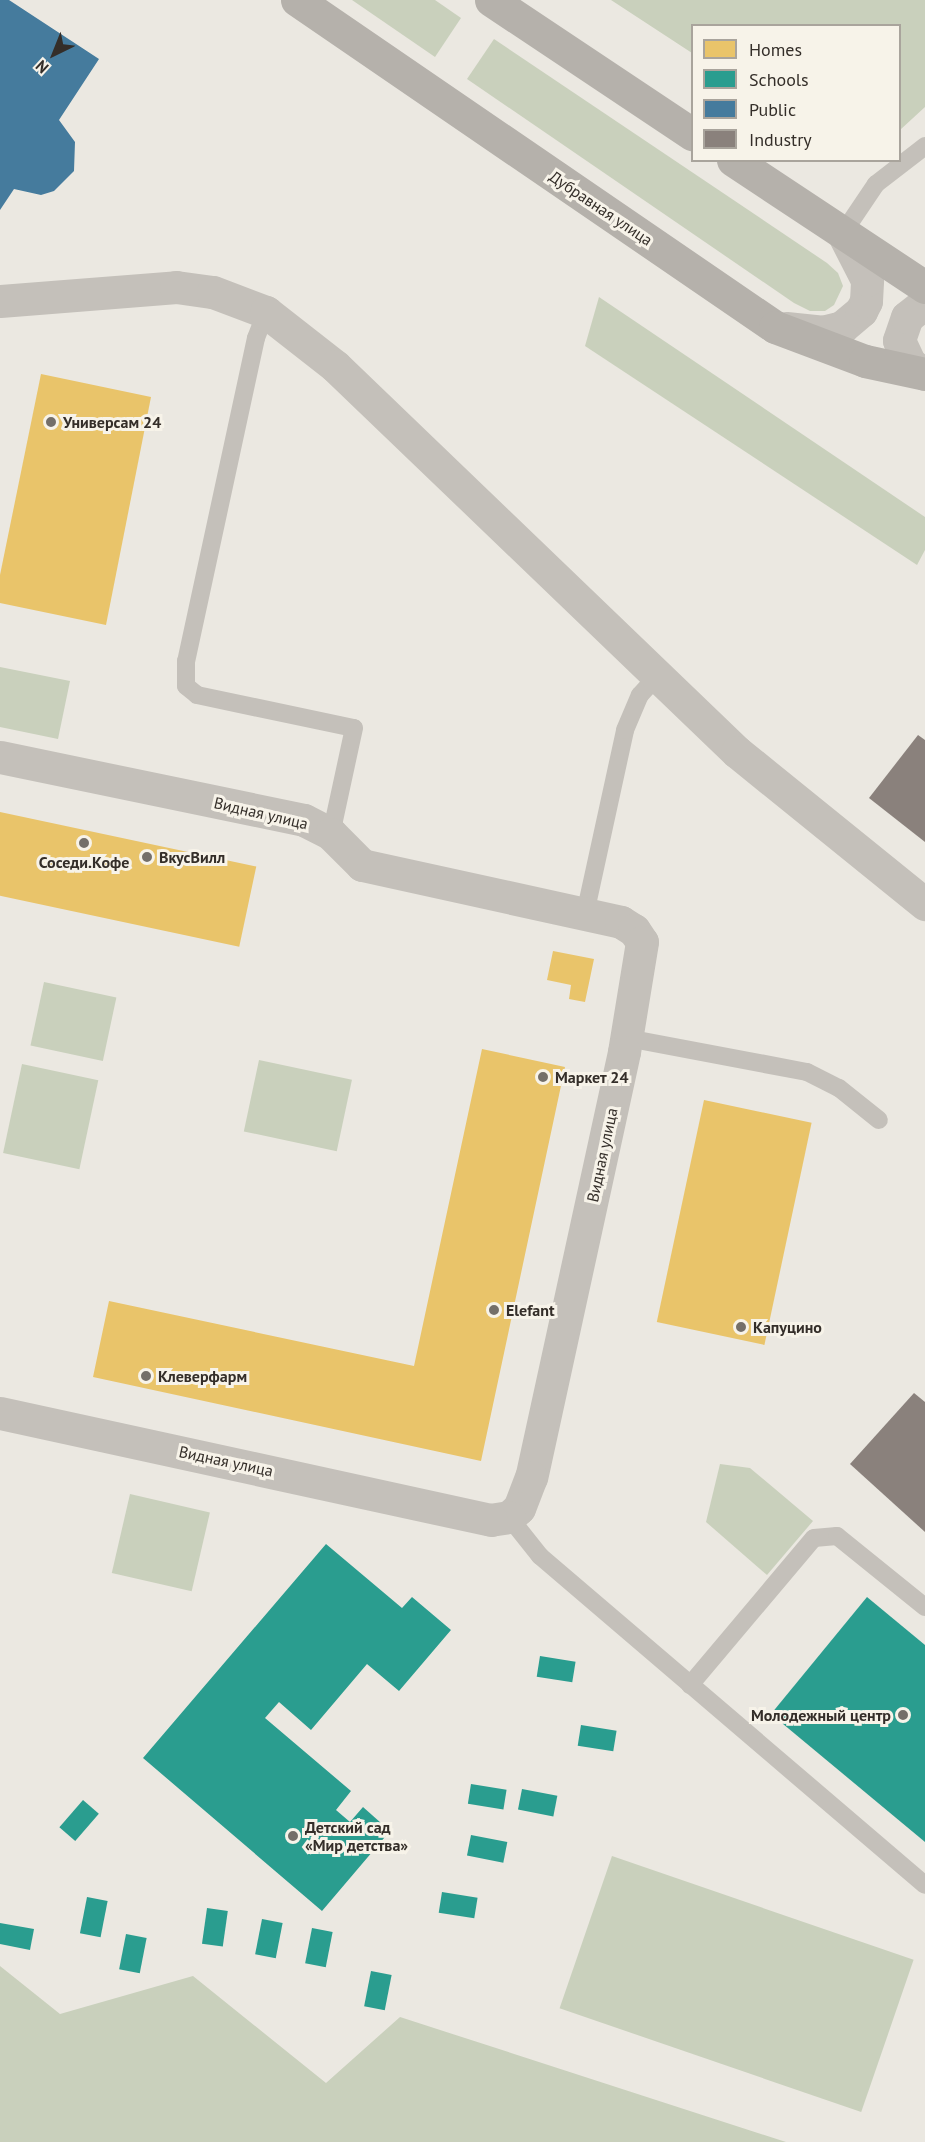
<!DOCTYPE html>
<html>
<head>
<meta charset="utf-8">
<style>
	body { margin:0 }
	#map { position:relative; width:925px; height:2142px; overflow:hidden; background:#ebe8e1; font-family:"PT Sans",sans-serif }
	div>[style] { position:absolute }
	[style*='--x'] { left:calc(var(--x)*1px); top:calc(var(--y)*1px); width:calc(var(--w)*1px); rotate:calc(var(--a)*1deg) }
	.green>* { inset:0; background:#c9d0bc; transform-origin:0 0 }
	.homes>* { inset:0; background:#e9c46a; transform-origin:0 0 }
	.schools>* { inset:0; background:#2a9d8f; transform-origin:0 0 }
	.public>* { inset:0; background:#457b9d }
	.industry>* { inset:0; background:#8a817c }
	.lane>* { height:18px; margin:-9px; padding:0 9px; transform-origin:9px; border-radius:9px; background:#c4c0ba }
	.street>* { height:33px; margin:-16.5px; padding:0 16.5px; transform-origin:16.5px; border-radius:16.5px; background:#c4c0ba }
	.secondary>* { height:33px; margin:-16.5px; padding:0 16.5px; transform-origin:16.5px; border-radius:16.5px; background:#b5b1ab }
	.dots>* { width:16px; height:16px; translate:-50% -50%; box-sizing:border-box; border:3px solid #f7f3e9; border-radius:50% }
	span { translate:-50% -50%; white-space:nowrap; text-align:center; line-height:1.15; -webkit-text-stroke:6px #f7f3e9; paint-order:stroke }
	.street-label { font-size:16px; color:#342e29 }
	.poi-label { font-size:16px; color:#342e29; font-weight:700 }
	.left { translate:0 -50%; text-align:left }
	.right { translate:-100% -50%; text-align:right }
	.legend { position:absolute; left:691px; top:24px; width:210px; height:138px; box-sizing:border-box; background:#f7f3e9; border:2px solid #a9a49c; margin:0; padding:8px 10px; list-style:none; font-size:18px; color:#342e29 }
	.legend li { display:flex; align-items:center; gap:12px; height:30px }
	.legend b { width:30px; border:2px solid #a9a49c }
	.north { position:absolute; left:24px; top:24px; width:60px; height:60px; -webkit-text-stroke:4px #f7f3e9; paint-order:stroke; rotate:223deg; font-size:16px; font-weight:700; line-height:24px; text-align:center; color:#342e29 }
	.north::after { content:''; display:block; margin:auto; width:21px; height:27px; background:#342e29; clip-path:polygon(50% 0,100% 100%,50% 72%,0 100%) }
</style>
</head>
<body>
<div id="map">
	<div class="green">
		<i style="clip-path:polygon(352px 0,435px 0,461px 18px,435px 57px)"></i>
		<i style="clip-path:polygon(611px 0,925px 0,925px 107px,900px 130px,900px 26px,692px 26px,692px 53px)"></i>
		<i style="clip-path:polygon(494px 39px,827px 263px,838px 273px,843px 286px,834px 305px,825px 311px,810px 311px,794px 303px,467px 79px)"></i>
		<i style="clip-path:polygon(599px 297px,925px 517px,925px 550px,917px 565px,585px 346px)"></i>
		<i style="clip-path:polygon(0 667px,70px 681px,58px 739px,0 727px)"></i>
		<i style="left:44px;top:982px;width:74px;height:65px;rotate:12deg"></i>
		<i style="left:259px;top:1060px;width:95px;height:73px;rotate:12deg"></i>
		<i style="left:22px;top:1064px;width:78px;height:91px;rotate:12deg"></i>
		<i style="clip-path:polygon(720px 1464px,750px 1468px,813px 1521px,767px 1575px,706px 1522px)"></i>
		<i style="left:130px;top:1494px;width:82px;height:81px;rotate:13deg"></i>
		<i style="left:612px;top:1856px;width:319px;height:161px;rotate:19deg"></i>
		<i style="clip-path:polygon(0 1966px,60px 2014px,193px 1976px,326px 2083px,400px 2017px,786px 2142px,0 2142px)"></i>
	</div>
	<div class="homes">
		<i style="clip-path:polygon(41px 374px,151px 397px,106px 625px,0 603px,0 575px)"></i>
		<i style="left:0;top:812px;width:262px;height:82px;rotate:12deg"></i>
		<i style="clip-path:polygon(553px 951px,594px 959px,585px 1002px,569px 999px,571px 985px,547px 980px)"></i>
		<i style="clip-path:polygon(482px 1049px,565px 1067px,481px 1461px,93px 1377px,109px 1301px,414px 1366px)"></i>
		<i style="left:704px;top:1100px;width:110px;height:227px;rotate:12deg"></i>
	</div>
	<div class="schools">
		<i style="clip-path:polygon(326px 1544px,402px 1608px,412px 1597px,451px 1630px,399px 1691px,367px 1664px,311px 1730px,279px 1702px,265px 1718px,351px 1791px,336px 1810px,350px 1822px,363px 1807px,390px 1831px,322px 1911px,143px 1758px)"></i>
		<i style="clip-path:polygon(867px 1597px,925px 1645px,925px 1842px,771px 1714px)"></i>
		<i style="left:540px;top:1656px;width:36px;height:21px;rotate:9deg"></i>
		<i style="left:581px;top:1725px;width:36px;height:21px;rotate:9deg"></i>
		<i style="left:471px;top:1784px;width:36px;height:20px;rotate:9deg"></i>
		<i style="left:522px;top:1789px;width:36px;height:21px;rotate:11deg"></i>
		<i style="left:83px;top:1800px;width:21px;height:36px;rotate:41deg"></i>
		<i style="left:471px;top:1835px;width:37px;height:21px;rotate:11deg"></i>
		<i style="left:442px;top:1892px;width:36px;height:21px;rotate:9deg"></i>
		<i style="left:87px;top:1897px;width:21px;height:37px;rotate:11deg"></i>
		<i style="left:207px;top:1908px;width:21px;height:36px;rotate:8deg"></i>
		<i style="left:262px;top:1919px;width:21px;height:36px;rotate:11deg"></i>
		<i style="clip-path:polygon(0 1923px,34px 1929px,30px 1950px,0 1944px)"></i>
		<i style="left:312px;top:1928px;width:21px;height:36px;rotate:11deg"></i>
		<i style="left:126px;top:1934px;width:21px;height:36px;rotate:11deg"></i>
		<i style="left:371px;top:1971px;width:21px;height:36px;rotate:11deg"></i>
	</div>
	<div class="public">
		<i style="clip-path:polygon(0 0,9px 0,99px 59px,59px 120px,75px 142px,74px 171px,54px 191px,41px 195px,14px 189px,0 210px)"></i>
	</div>
	<div class="industry">
		<i style="clip-path:polygon(918px 735px,925px 740px,925px 842px,869px 798px)"></i>
		<i style="clip-path:polygon(914px 1393px,925px 1402px,925px 1532px,850px 1464px)"></i>
	</div>
	<div class="lane">
		<i style="--x:843;--y:233;--w:59;--a:-56"></i>
		<i style="--x:876;--y:184;--w:62;--a:-37.8"></i>
		<i style="--x:266;--y:312;--w:28;--a:111"></i>
		<i style="--x:256;--y:338;--w:330;--a:102.2"></i>
		<i style="--x:186;--y:661;--w:25;--a:90"></i>
		<i style="--x:186;--y:686;--w:14;--a:39"></i>
		<i style="--x:197;--y:695;--w:160;--a:11.9"></i>
		<i style="--x:354;--y:728;--w:108;--a:102.2"></i>
		<i style="--x:585;--y:914;--w:188;--a:-77.7"></i>
		<i style="--x:625;--y:730;--w:38;--a:-67"></i>
		<i style="--x:640;--y:695;--w:24;--a:-48"></i>
		<i style="--x:627;--y:1038;--w:183;--a:10.7"></i>
		<i style="--x:807;--y:1072;--w:36;--a:27"></i>
		<i style="--x:839;--y:1088;--w:51;--a:38.7"></i>
		<i style="--x:509;--y:1517;--w:50;--a:51.5"></i>
		<i style="--x:540;--y:1556;--w:506;--a:40.52"></i>
		<i style="--x:690;--y:1685;--w:192;--a:-49.9"></i>
		<i style="--x:814;--y:1538;--w:23;--a:-5"></i>
		<i style="--x:837;--y:1536;--w:113;--a:38.9"></i>
	</div>
	<div class="street">
		<i style="--x:0;--y:301;--w:177;--a:-4.5"></i>
		<i style="--x:176;--y:287;--w:37;--a:8"></i>
		<i style="--x:213;--y:292;--w:57;--a:20.7"></i>
		<i style="--x:266;--y:312;--w:88;--a:38"></i>
		<i style="--x:335;--y:366;--w:557;--a:43.84"></i>
		<i style="--x:737;--y:752;--w:242;--a:39"></i>
		<i style="--x:786;--y:328;--w:36;--a:6"></i>
		<i style="--x:822;--y:332;--w:21;--a:-14"></i>
		<i style="--x:842;--y:327;--w:25;--a:-40"></i>
		<i style="--x:861;--y:311;--w:11;--a:-63"></i>
		<i style="--x:866;--y:301;--w:21;--a:-87"></i>
		<i style="--x:867;--y:280;--w:53;--a:-117.1"></i>
		<i style="--x:925;--y:374;--w:18;--a:-146"></i>
		<i style="--x:910;--y:364;--w:26;--a:-115"></i>
		<i style="--x:899;--y:340;--w:24;--a:-71"></i>
		<i style="--x:907;--y:317;--w:23;--a:-38"></i>
		<i style="--x:0;--y:757;--w:310;--a:11.7"></i>
		<i style="--x:304;--y:820;--w:30;--a:27"></i>
		<i style="--x:331;--y:834;--w:44;--a:45"></i>
		<i style="--x:362;--y:865;--w:265;--a:12.4"></i>
		<i style="--x:621;--y:922;--w:15;--a:32"></i>
		<i style="--x:634;--y:930;--w:14;--a:56"></i>
		<i style="--x:642;--y:942;--w:111;--a:99.3"></i>
		<i style="--x:624;--y:1052;--w:435;--a:102.3"></i>
		<i style="--x:531;--y:1477;--w:33;--a:111"></i>
		<i style="--x:519;--y:1508;--w:13;--a:138"></i>
		<i style="--x:509;--y:1517;--w:18;--a:171"></i>
		<i style="--x:491;--y:1520;--w:503;--a:-167.71"></i>
	</div>
	<div class="secondary">
		<i style="--x:297;--y:0;--w:579;--a:34.38"></i>
		<i style="--x:775;--y:327;--w:96;--a:20.7"></i>
		<i style="--x:865;--y:361;--w:61;--a:12.2"></i>
		<i style="--x:491;--y:0;--w:242;--a:33.7"></i>
		<i style="--x:733;--y:160;--w:230;--a:33.5"></i>
	</div>
	<div class="dots">
		<i style="left:51px;top:422px;background:#746f69"></i>
		<i style="left:84px;top:843px;background:#746f69"></i>
		<i style="left:147px;top:857px;background:#746f69"></i>
		<i style="left:543px;top:1077px;background:#746f69"></i>
		<i style="left:494px;top:1310px;background:#746f69"></i>
		<i style="left:741px;top:1327px;background:#746f69"></i>
		<i style="left:146px;top:1376px;background:#746f69"></i>
		<i style="left:903px;top:1715px;background:#746f69"></i>
		<i style="left:293px;top:1836px;background:#746f69"></i>
	</div>
	<div class="street-label">
		<span style="left:601px;top:208px;rotate:34deg">Дубравная улица</span>
		<span style="left:261px;top:813px;rotate:13deg">Видная улица</span>
		<span style="left:602px;top:1155px;rotate:-78deg">Видная улица</span>
		<span style="left:226px;top:1461px;rotate:12deg">Видная улица</span>
	</div>
	<div class="poi-label">
		<span class="left" style="left:63px;top:422px">Универсам 24</span>
		<span class="left" style="left:159px;top:857px">ВкусВилл</span>
		<span style="left:84px;top:862px">Соседи.Кофе</span>
		<span class="left" style="left:555px;top:1077px">Маркет 24</span>
		<span class="left" style="left:506px;top:1310px">Elefant</span>
		<span class="left" style="left:753px;top:1327px">Капуцино</span>
		<span class="left" style="left:158px;top:1376px">Клеверфарм</span>
		<span class="right" style="left:891px;top:1715px">Молодежный центр</span>
		<span class="left" style="left:305px;top:1836px">Детский сад<br>«Мир детства»</span>
	</div>
	<ul class="legend">
	<li><b style="height:16px;background:#e9c46a"></b>Homes</li>
	<li><b style="height:16px;background:#2a9d8f"></b>Schools</li>
	<li><b style="height:16px;background:#457b9d"></b>Public</li>
	<li><b style="height:16px;background:#8a817c"></b>Industry</li>
	</ul>
	<div class="north">N</div>
</div>
</body>
</html>
